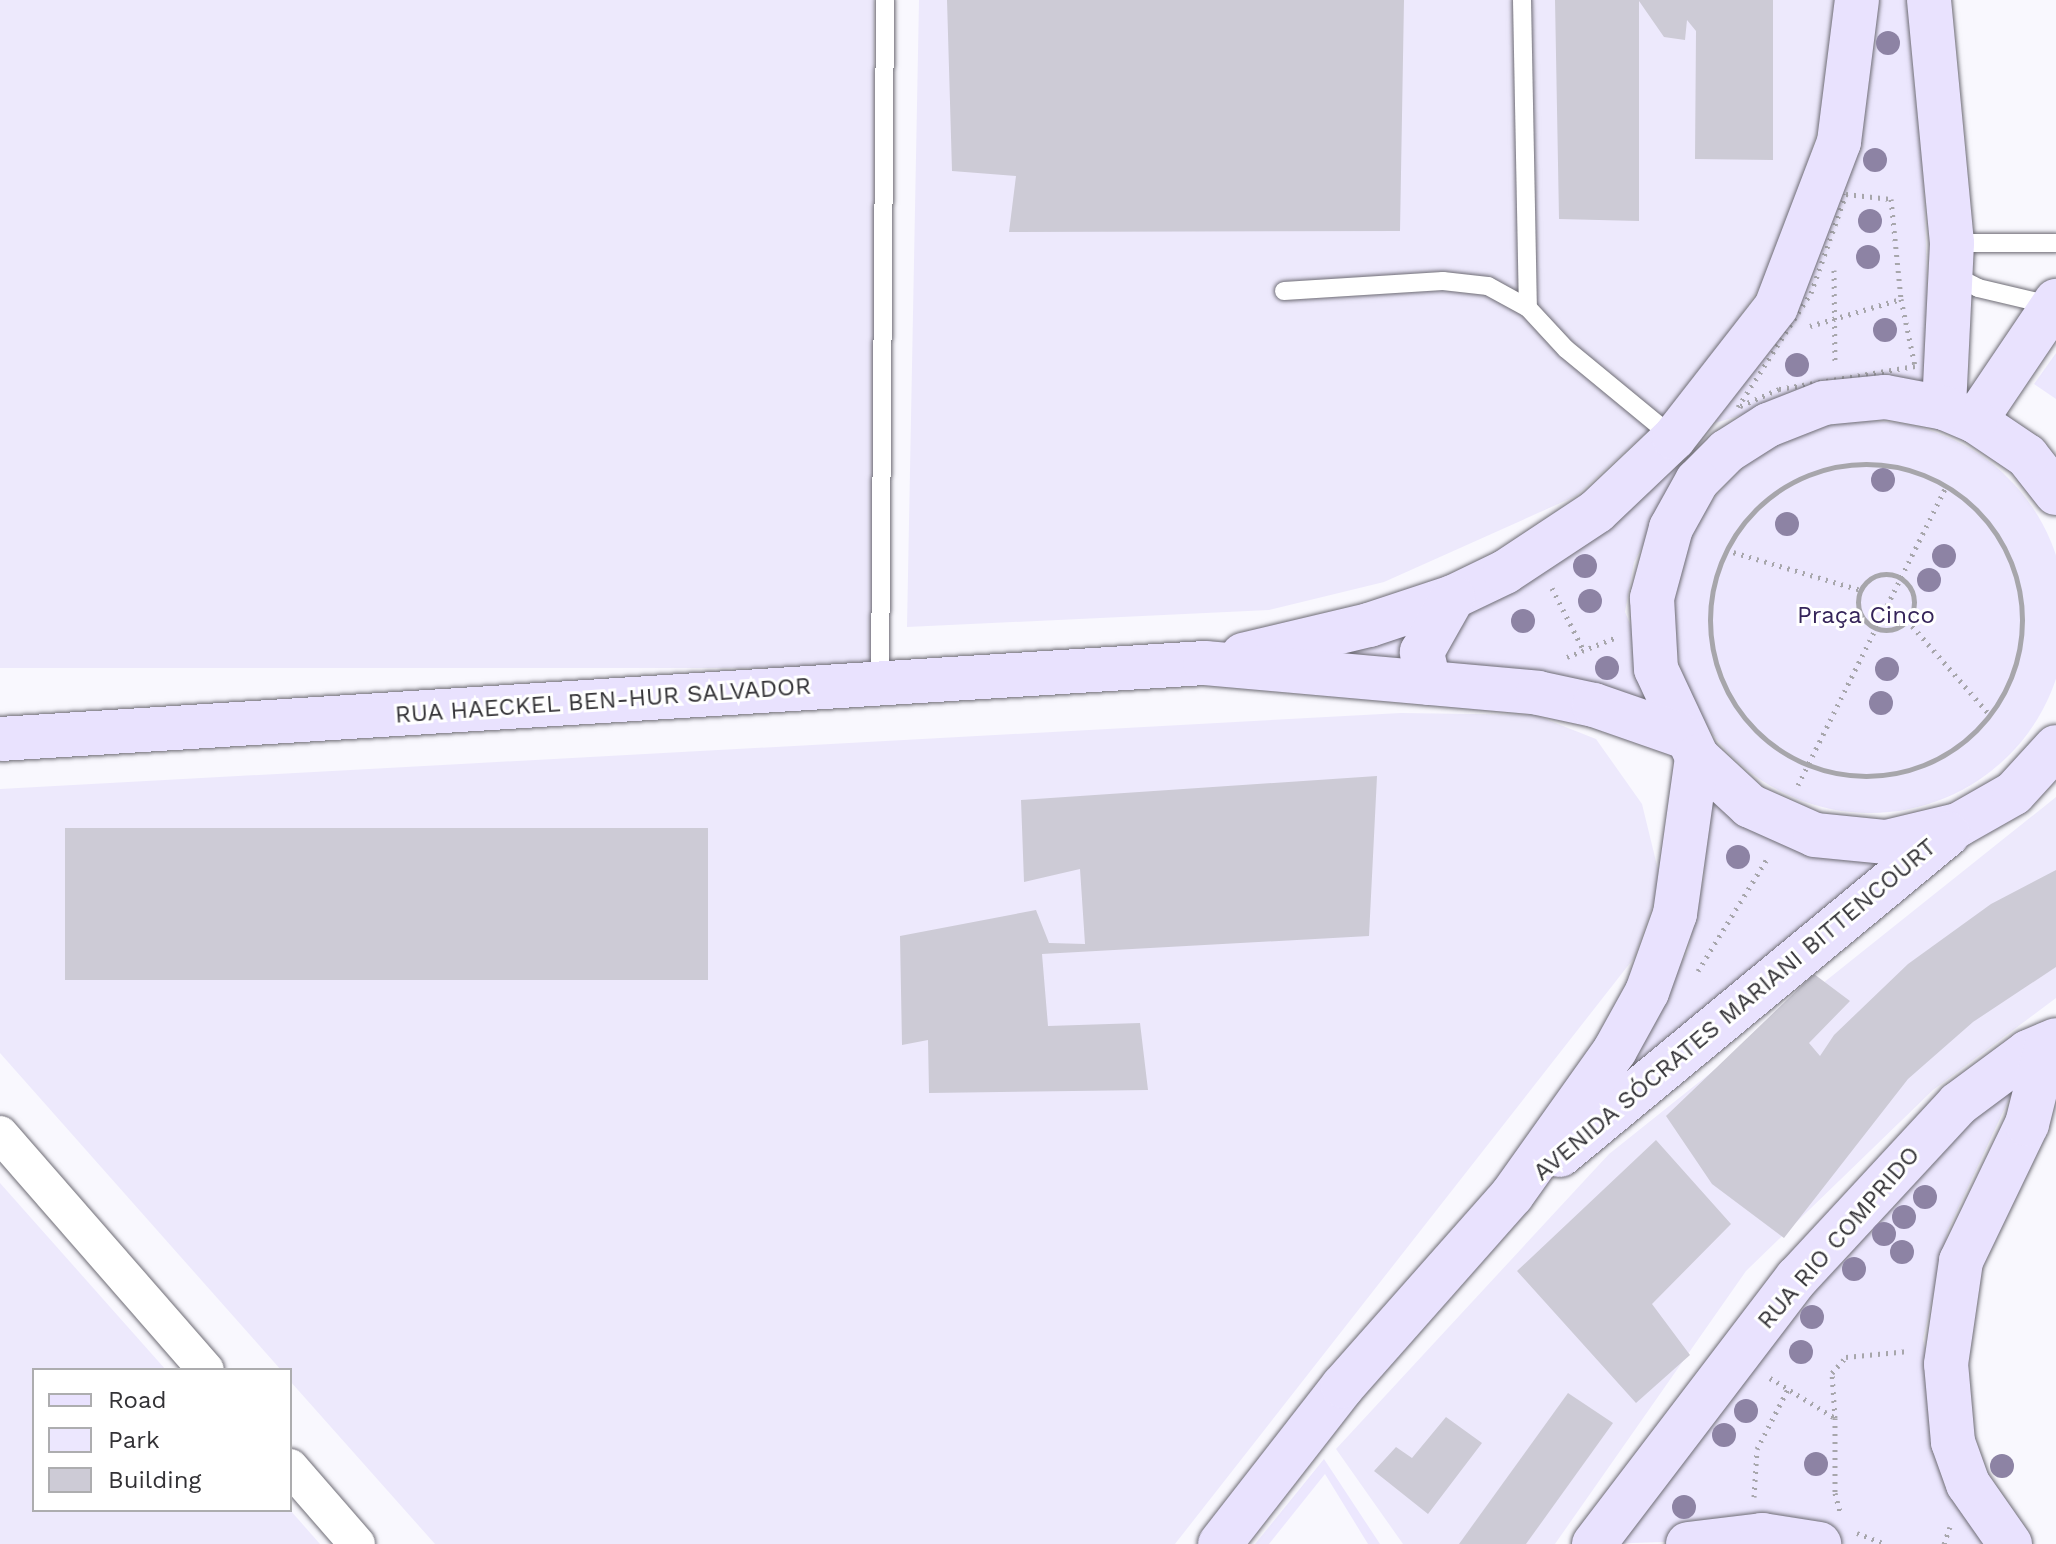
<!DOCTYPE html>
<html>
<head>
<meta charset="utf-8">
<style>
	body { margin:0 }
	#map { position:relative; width:2056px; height:1544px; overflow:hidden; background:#f9f8fe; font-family:"Work Sans",sans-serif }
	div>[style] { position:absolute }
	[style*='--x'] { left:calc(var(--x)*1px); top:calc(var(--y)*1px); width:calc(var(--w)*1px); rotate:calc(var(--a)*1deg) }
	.built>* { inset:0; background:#ede9fc; transform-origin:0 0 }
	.green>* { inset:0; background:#ece7fe }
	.round { border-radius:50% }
	.building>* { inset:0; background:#cdcbd6; transform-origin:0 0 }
	.path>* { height:5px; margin-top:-2.5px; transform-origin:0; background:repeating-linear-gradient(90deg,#a7a6ab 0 2px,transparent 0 8px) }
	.path>.ring { margin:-2.5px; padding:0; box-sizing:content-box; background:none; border:5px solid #a7a6ab; border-radius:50% }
	.roads { filter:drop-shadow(0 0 2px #6e6c75) drop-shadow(0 0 2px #6e6c75) }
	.lane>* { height:18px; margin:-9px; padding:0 9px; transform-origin:9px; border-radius:9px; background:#fff }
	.street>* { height:36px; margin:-18px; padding:0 18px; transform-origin:18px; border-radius:18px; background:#fff }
	.secondary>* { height:44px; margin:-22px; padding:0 22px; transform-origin:22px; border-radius:22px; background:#e9e2fe }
	.trees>* { width:24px; height:24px; margin:-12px; border-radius:50%; background:#8d83a4 }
	span { translate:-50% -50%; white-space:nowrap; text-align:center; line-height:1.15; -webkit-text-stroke:6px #fff; paint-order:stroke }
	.park-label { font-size:24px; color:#35245a }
	.street-label { font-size:24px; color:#333236 }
	.legend { position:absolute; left:32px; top:1368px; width:260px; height:144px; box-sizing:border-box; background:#fff; border:2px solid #adadaf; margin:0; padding:10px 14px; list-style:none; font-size:24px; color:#333236 }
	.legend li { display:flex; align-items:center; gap:16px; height:40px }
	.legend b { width:40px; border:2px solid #adadaf }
</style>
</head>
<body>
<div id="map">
	<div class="built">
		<i style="left:0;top:0;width:874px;height:668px"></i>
		<i style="clip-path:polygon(919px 0,1839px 0,1828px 95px,1779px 258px,1688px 395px,1576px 496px,1384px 582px,1269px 610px,907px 627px)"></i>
		<i style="clip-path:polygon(1401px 713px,1535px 715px,1596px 739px,1642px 804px,1661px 882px,1634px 958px,1175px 1544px,435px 1544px,290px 1381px,290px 1370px,281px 1370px,0 1053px,0 789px)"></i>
		<i style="clip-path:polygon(2056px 797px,2056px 998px,1933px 1090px,1746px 1271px,1555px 1544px,1403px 1544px,1336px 1449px,1609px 1154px)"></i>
		<i style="clip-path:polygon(0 1183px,166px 1370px,34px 1370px,34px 1510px,290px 1510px,320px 1544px,0 1544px)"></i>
	</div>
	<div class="green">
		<i style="clip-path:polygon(1879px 0,1907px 0,1924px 184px,1930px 381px,1854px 381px,1715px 423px,1797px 297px,1835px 202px)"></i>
		<i style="clip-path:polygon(2056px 353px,2056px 399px,2034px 384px)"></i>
		<i class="round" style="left:1674px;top:421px;width:392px;height:392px"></i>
		<i style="clip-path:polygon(1690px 458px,1634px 562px,1625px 612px,1670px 722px,1433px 668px,1441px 628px,1561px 552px)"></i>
		<i style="clip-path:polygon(1418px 631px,1404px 668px,1279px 659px)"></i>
		<i style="clip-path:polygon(1709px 787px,1896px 853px,1613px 1082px,1688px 951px,1704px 876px)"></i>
		<i style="clip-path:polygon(2016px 1084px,1948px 1230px,1923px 1339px,1954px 1495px,1989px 1544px,1845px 1544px,1820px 1537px,1602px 1544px,1958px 1120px)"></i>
		<i style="clip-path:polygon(1324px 1459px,1380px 1544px,1368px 1544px,1325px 1474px,1269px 1544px,1255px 1544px)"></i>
	</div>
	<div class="building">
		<i style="clip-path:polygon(947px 0,1404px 0,1400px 231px,1009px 232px,1016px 176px,952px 171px)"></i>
		<i style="clip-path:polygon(1555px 0,1773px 0,1773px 160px,1695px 159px,1696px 31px,1687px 20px,1685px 40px,1664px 37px,1639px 1px,1639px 221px,1559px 219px)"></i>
		<i style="clip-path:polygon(1377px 776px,1369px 936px,1042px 954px,1048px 1026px,1140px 1023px,1148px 1090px,929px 1093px,928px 1040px,902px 1045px,900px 936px,1036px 910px,1049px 943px,1085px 944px,1080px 869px,1024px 882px,1021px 800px)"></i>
		<i style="left:708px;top:828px;width:152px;height:643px;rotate:90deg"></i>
		<i style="clip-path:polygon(2056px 870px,2056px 967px,1973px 1022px,1908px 1079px,1784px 1238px,1712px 1184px,1666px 1116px,1814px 974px,1850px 1001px,1809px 1043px,1820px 1056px,1834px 1035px,1908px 964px,1991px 904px)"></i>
		<i style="clip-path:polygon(1656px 1140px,1731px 1224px,1652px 1304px,1690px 1355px,1636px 1403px,1517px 1271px)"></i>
		<i style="clip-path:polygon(1568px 1393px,1613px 1423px,1526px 1544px,1459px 1544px)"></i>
		<i style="clip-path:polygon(1446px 1417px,1482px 1443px,1428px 1514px,1374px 1471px,1396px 1447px,1412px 1458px)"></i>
	</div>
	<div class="path">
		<i style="--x:1846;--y:194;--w:45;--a:6.3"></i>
		<i style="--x:1891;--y:199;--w:100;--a:84.3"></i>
		<i style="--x:1901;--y:299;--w:68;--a:78.2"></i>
		<i style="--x:1915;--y:366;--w:138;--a:170.4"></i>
		<i style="--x:1779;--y:389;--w:45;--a:156.3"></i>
		<i style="--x:1738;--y:407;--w:135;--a:-57.4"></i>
		<i style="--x:1811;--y:293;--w:105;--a:-70.5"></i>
		<i style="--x:1834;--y:270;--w:94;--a:89.4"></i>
		<i style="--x:1810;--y:326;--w:95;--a:-16.5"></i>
		<i class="ring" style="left:1710px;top:464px;width:307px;height:307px"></i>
		<i style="--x:1726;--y:550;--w:141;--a:16.5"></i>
		<i class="ring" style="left:1858px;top:574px;width:51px;height:51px"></i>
		<i style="--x:1552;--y:588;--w:68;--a:63.1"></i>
		<i style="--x:1907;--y:620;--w:125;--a:48.9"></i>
		<i style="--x:1567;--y:657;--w:54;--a:-21.8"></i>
		<i style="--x:1798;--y:785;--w:335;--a:-63.6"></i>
		<i style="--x:1698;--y:971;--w:134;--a:-58.4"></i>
		<i style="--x:1770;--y:1378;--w:76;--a:31.6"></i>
		<i style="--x:1835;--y:1418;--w:45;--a:-93.8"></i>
		<i style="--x:1832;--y:1373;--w:21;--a:-49"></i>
		<i style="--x:1846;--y:1357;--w:63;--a:-5.4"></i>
		<i style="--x:1835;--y:1418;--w:75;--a:90"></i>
		<i style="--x:1835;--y:1493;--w:20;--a:75"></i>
		<i style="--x:1754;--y:1497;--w:48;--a:-86.4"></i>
		<i style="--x:1757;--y:1449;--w:68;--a:-62.7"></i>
		<i style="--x:1857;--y:1533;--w:30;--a:21"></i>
		<i style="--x:1944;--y:1544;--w:18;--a:-71"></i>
	</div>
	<div class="roads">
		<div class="lane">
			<i style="--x:1522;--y:0;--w:308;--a:88.9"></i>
			<i style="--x:1952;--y:243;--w:104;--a:0"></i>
			<i style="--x:1953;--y:275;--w:28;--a:27"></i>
			<i style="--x:1978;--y:288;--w:74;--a:13.3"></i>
			<i style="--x:1284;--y:291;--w:159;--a:-3.6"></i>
			<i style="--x:1443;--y:281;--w:45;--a:6.3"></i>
			<i style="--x:1488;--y:286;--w:46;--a:28.8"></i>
			<i style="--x:1528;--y:308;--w:56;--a:47.2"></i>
			<i style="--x:1566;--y:349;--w:140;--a:39.5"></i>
			<i style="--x:880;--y:684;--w:684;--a:-89.58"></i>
		</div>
		<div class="street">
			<i style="--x:0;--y:1134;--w:313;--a:48.9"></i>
			<i style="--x:290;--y:1467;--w:102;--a:49"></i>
		</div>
		<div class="secondary">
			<i style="--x:1929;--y:0;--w:244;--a:84.6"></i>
			<i style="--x:1952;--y:243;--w:165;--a:92.8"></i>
			<i style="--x:1975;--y:421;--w:145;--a:-56"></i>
			<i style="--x:2056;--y:493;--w:47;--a:-128.1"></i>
			<i style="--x:2027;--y:456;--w:63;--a:-146.1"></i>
			<i style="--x:1975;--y:421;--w:34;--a:-157"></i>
			<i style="--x:1944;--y:408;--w:60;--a:-169.4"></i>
			<i style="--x:1885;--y:397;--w:61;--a:174.4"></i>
			<i style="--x:1824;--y:403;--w:60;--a:158.6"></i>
			<i style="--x:1768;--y:425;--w:49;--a:147.6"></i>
			<i style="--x:1727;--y:451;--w:42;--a:135"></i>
			<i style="--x:1697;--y:481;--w:54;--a:119"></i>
			<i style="--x:1671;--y:528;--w:73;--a:105.2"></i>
			<i style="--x:1652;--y:598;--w:71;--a:86.8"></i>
			<i style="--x:1656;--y:669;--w:97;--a:65"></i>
			<i style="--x:1697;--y:757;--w:72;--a:42.8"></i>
			<i style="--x:1750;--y:806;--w:71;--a:24"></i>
			<i style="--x:1815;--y:835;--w:72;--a:5.6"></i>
			<i style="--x:1887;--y:842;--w:73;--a:-13.5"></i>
			<i style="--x:1958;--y:825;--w:64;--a:-29.7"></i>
			<i style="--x:2014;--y:793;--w:62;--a:-47.6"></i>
			<i style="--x:1243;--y:655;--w:130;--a:-13.4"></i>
			<i style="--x:1369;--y:625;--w:89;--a:-18.4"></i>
			<i style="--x:1453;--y:597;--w:58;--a:-25.7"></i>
			<i style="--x:1505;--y:572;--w:110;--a:-33.5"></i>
			<i style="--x:1597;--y:511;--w:106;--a:-43.5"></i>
			<i style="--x:1674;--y:438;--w:166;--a:-52.1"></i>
			<i style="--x:1776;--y:307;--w:177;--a:-69.1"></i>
			<i style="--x:1839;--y:142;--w:143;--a:-82.8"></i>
			<i style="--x:1429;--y:683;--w:32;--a:-103"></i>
			<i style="--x:1422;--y:652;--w:63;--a:-60.6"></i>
			<i style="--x:0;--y:739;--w:1207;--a:-3.61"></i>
			<i style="--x:1205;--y:663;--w:334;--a:5.1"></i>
			<i style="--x:1538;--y:693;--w:57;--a:12.1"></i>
			<i style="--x:1594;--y:705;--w:94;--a:19.2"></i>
			<i style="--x:1560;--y:1155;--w:504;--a:-39.6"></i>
			<i style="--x:1220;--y:1544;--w:200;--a:-52.1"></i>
			<i style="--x:1343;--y:1386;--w:255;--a:-48.5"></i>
			<i style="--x:1512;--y:1195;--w:178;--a:-54.6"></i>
			<i style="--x:1615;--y:1050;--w:66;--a:-61.1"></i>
			<i style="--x:1647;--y:992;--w:83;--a:-70.3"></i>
			<i style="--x:1675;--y:914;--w:159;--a:-82"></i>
			<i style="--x:1594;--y:1544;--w:335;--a:-52.7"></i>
			<i style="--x:1797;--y:1278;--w:237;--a:-47.2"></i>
			<i style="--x:1958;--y:1104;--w:87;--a:-36.6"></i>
			<i style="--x:2028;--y:1052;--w:30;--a:-23"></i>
			<i style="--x:1688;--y:1544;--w:75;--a:-6.9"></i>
			<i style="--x:1762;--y:1535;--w:58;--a:9"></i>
			<i style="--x:2010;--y:1544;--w:73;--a:-125"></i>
			<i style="--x:1968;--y:1484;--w:45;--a:-109.7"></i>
			<i style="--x:1953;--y:1442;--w:78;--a:-95.1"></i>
			<i style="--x:1946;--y:1364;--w:104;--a:-81.7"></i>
			<i style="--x:1961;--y:1261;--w:152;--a:-64.3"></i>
			<i style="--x:2027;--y:1124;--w:82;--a:-76"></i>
		</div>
	</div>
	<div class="trees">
		<i style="left:1888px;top:43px"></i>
		<i style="left:1875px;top:160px"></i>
		<i style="left:1870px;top:221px"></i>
		<i style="left:1868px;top:257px"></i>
		<i style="left:1885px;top:330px"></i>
		<i style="left:1797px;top:365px"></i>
		<i style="left:1883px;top:480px"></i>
		<i style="left:1787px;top:524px"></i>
		<i style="left:1944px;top:556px"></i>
		<i style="left:1585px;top:566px"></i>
		<i style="left:1929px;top:580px"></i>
		<i style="left:1590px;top:601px"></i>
		<i style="left:1523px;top:621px"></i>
		<i style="left:1607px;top:668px"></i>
		<i style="left:1887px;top:669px"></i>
		<i style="left:1881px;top:703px"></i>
		<i style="left:1738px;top:857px"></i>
		<i style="left:1925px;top:1197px"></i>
		<i style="left:1904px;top:1217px"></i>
		<i style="left:1884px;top:1234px"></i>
		<i style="left:1902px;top:1252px"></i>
		<i style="left:1854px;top:1269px"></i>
		<i style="left:1812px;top:1317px"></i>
		<i style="left:1801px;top:1352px"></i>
		<i style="left:1746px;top:1411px"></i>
		<i style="left:1724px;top:1435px"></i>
		<i style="left:1816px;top:1464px"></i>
		<i style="left:2002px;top:1466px"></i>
		<i style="left:1684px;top:1507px"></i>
	</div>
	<div class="park-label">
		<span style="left:1866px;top:616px">Praça Cinco</span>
	</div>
	<div class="street-label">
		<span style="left:603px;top:701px;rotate:-4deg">RUA HAECKEL BEN-HUR SALVADOR</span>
		<span style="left:1735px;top:1010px;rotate:-40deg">AVENIDA SÓCRATES MARIANI BITTENCOURT</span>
		<span style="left:1839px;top:1238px;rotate:-49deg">RUA RIO COMPRIDO</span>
	</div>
	<ul class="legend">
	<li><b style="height:10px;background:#e9e2fe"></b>Road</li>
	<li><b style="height:22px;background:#ece7fe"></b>Park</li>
	<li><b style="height:22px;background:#cdcbd6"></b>Building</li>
	</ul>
</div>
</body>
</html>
